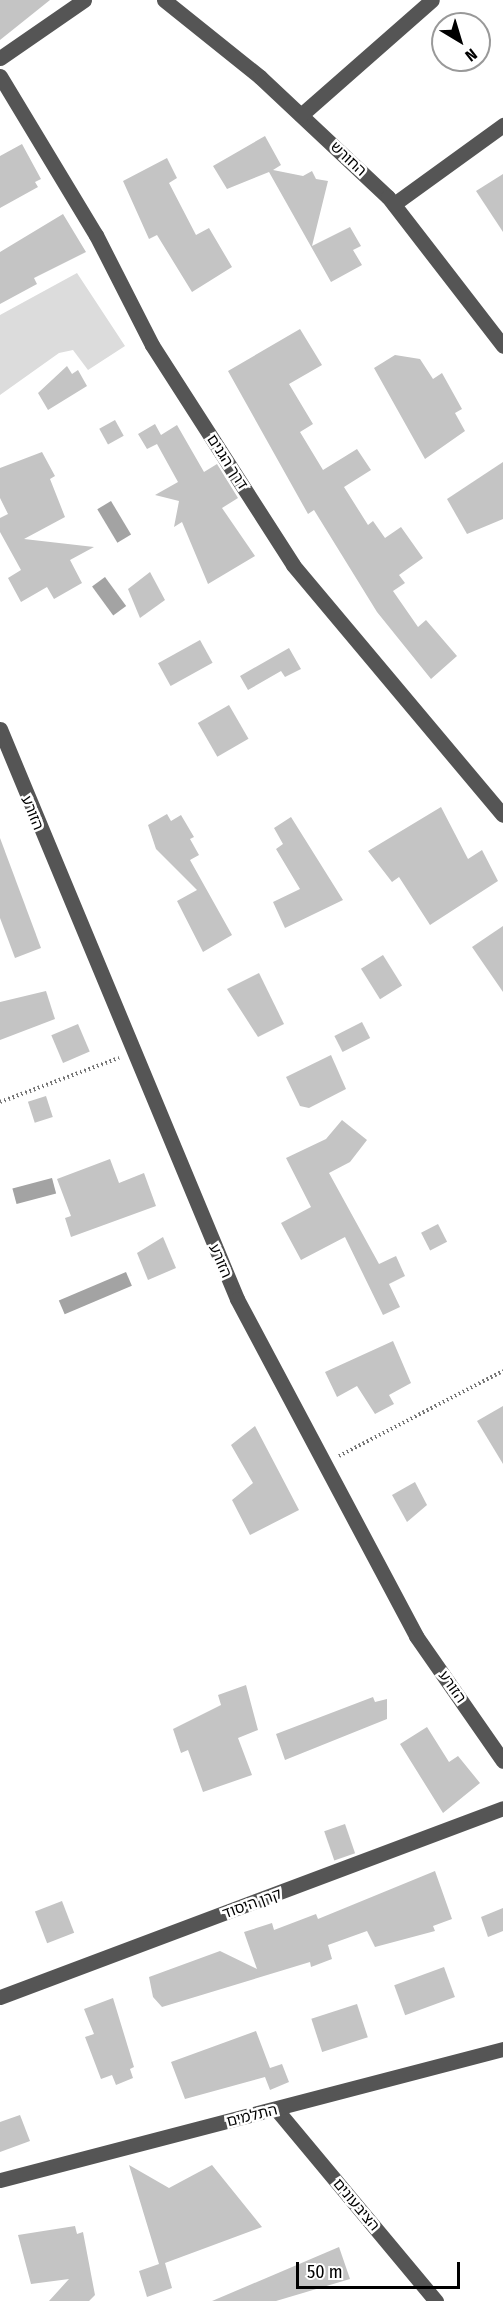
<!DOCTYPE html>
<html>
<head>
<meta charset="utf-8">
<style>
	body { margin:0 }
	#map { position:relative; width:503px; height:2301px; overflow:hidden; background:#fff; font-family:"Fira Sans Condensed","Noto Sans Hebrew",sans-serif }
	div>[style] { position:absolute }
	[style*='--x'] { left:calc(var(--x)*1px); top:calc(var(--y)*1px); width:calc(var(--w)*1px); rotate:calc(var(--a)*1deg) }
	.green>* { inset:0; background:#dcdcdc }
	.water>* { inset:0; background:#a3a3a3; transform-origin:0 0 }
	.building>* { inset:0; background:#c4c4c4; transform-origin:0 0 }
	.path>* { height:4px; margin-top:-2px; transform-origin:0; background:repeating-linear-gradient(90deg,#777 0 1.5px,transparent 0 4.5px) }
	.minor>* { height:15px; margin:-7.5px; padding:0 7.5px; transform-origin:7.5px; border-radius:7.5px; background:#555 }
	span { translate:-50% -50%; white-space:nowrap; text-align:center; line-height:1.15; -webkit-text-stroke:5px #fff; paint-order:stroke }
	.street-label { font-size:15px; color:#000 }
	.north { position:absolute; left:431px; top:12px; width:60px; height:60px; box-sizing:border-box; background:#fff; border:2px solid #999; border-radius:50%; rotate:142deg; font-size:16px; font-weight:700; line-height:24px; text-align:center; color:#000 }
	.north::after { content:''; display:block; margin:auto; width:21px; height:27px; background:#000; clip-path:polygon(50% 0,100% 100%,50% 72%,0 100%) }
	.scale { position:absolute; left:296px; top:2262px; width:164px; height:27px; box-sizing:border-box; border:3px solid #000; border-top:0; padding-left:8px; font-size:18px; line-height:21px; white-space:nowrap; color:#000; -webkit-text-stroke:4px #fff; paint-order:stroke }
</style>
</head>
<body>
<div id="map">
	<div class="green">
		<i style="clip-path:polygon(77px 273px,125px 346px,88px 370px,73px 350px,59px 353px,0 395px,0 315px)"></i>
	</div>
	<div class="water">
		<i style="left:111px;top:501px;width:39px;height:16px;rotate:59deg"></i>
		<i style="left:105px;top:577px;width:36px;height:16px;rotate:54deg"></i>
		<i style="left:52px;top:1178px;width:16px;height:41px;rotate:75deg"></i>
		<i style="left:126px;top:1272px;width:15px;height:73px;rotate:67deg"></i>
	</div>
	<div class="building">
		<i style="clip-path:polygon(0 0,50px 0,0 40px)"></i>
		<i style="clip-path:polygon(265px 136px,281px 165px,273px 170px,303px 176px,312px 171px,316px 179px,328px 181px,312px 246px,350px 227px,361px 246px,353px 250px,362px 265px,331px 282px,269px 172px,227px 189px,213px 166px)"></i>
		<i style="clip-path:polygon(22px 144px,41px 179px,35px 182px,38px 187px,0 208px,0 156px)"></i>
		<i style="clip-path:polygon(167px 158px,177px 178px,169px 183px,196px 235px,209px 228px,232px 267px,192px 292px,157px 235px,149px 239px,123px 181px)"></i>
		<i style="clip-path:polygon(503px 174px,503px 232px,476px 191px)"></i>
		<i style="clip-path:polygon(63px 214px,86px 252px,34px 278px,37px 284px,0 304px,0 252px)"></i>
		<i style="clip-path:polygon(300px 329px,322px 365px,289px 384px,313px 424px,300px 432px,323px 470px,357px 449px,371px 470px,344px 487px,368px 525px,373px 521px,385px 538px,401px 527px,423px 558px,399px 575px,405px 583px,393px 591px,418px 627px,426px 620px,457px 656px,431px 679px,377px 612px,314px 510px,308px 514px,228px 371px)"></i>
		<i style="clip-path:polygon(395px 355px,420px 359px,433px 379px,442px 373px,462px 409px,455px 413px,465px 431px,425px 459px,374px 368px)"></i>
		<i style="clip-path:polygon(67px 366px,72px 374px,78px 370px,87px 386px,48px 410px,38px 393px)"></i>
		<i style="left:115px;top:420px;width:18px;height:18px;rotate:61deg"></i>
		<i style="clip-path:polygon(155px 424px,161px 435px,177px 425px,204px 472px,217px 464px,238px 498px,222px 508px,255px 556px,208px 584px,182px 522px,174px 527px,179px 501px,155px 495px,178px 482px,157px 444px,147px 449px,138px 434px)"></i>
		<i style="clip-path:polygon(42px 452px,55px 476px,50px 479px,65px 517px,24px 539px,94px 547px,70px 560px,82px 583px,54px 599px,47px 587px,21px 602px,8px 578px,21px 570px,0 532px,0 518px,8px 514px,0 498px,0 468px)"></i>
		<i style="clip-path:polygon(503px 462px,503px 519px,467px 534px,447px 499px)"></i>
		<i style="clip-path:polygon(150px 572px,165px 600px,140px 618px,128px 589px)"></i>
		<i style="left:200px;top:640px;width:26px;height:48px;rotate:61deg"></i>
		<i style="clip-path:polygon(289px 648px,301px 669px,285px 677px,281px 671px,248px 690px,240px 676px)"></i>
		<i style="left:229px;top:705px;width:39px;height:36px;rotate:60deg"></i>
		<i style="clip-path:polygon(441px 807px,468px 859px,482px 850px,498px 881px,430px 925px,399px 877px,392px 882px,368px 851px)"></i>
		<i style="clip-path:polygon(167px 814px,171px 821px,181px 815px,194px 837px,190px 839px,199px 855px,190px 860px,232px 935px,203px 952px,177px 901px,197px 890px,156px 849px,148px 825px)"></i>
		<i style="clip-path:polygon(291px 817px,343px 900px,285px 928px,273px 902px,300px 889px,276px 849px,283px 844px,274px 828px)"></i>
		<i style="clip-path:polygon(0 838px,41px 948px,15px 958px,0 918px)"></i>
		<i style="clip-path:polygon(503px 926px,503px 992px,472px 947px)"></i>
		<i style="left:383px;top:955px;width:36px;height:26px;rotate:58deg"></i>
		<i style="clip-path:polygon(259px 973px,284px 1024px,258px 1037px,227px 989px)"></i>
		<i style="clip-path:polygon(46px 991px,55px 1019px,0 1040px,0 1002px)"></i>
		<i style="left:362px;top:1022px;width:18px;height:31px;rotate:63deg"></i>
		<i style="left:78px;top:1024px;width:30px;height:29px;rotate:67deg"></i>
		<i style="clip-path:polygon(331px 1055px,346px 1089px,309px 1108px,300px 1106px,286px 1077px)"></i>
		<i style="left:46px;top:1096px;width:22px;height:19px;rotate:72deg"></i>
		<i style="clip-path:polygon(342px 1120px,367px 1140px,350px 1162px,329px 1173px,379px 1264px,396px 1256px,405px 1276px,389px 1284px,400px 1307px,383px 1315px,345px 1237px,301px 1260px,281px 1223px,311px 1207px,286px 1158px,326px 1139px)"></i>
		<i style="clip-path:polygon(110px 1159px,119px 1183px,144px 1173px,156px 1206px,71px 1237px,65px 1218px,71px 1216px,57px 1179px)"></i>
		<i style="left:438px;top:1224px;width:20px;height:19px;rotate:63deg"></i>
		<i style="clip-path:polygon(163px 1237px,176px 1268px,148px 1280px,137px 1253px)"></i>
		<i style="clip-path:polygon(393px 1341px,411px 1383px,389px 1395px,394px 1404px,375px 1414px,357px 1386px,337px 1397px,325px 1372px)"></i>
		<i style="clip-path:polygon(503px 1406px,503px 1464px,477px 1421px)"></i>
		<i style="clip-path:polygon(255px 1426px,299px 1510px,250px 1535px,232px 1500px,253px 1483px,231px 1445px)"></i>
		<i style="clip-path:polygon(415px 1482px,427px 1505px,407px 1522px,392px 1495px)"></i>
		<i style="clip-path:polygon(246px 1685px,258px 1730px,238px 1738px,252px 1775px,203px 1792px,188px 1750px,181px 1753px,173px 1729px,221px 1705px,218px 1695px)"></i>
		<i style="clip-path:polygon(373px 1697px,375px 1702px,387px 1699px,387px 1719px,285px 1760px,276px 1734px)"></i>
		<i style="clip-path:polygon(427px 1727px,449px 1762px,458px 1756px,480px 1783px,443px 1813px,400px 1744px)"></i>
		<i style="left:345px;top:1824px;width:31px;height:22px;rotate:71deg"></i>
		<i style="clip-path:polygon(435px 1871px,452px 1919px,433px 1926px,435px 1931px,375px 1947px,367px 1931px,328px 1945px,332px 1959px,311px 1967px,310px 1962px,162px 2007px,153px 1997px,149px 1977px,220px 1951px,257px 1969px,244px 1932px,272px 1923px,274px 1930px,316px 1914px,318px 1919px)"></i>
		<i style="left:62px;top:1901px;width:34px;height:29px;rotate:69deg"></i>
		<i style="clip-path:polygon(503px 1908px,503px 1931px,488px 1937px,481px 1917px)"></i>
		<i style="left:444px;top:1967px;width:32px;height:53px;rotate:70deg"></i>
		<i style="clip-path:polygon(113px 1998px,134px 2067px,130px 2069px,133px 2078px,116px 2085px,112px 2075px,101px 2079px,85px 2037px,94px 2034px,84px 2009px)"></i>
		<i style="left:357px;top:2004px;width:35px;height:48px;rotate:72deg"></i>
		<i style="clip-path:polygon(256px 2031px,270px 2068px,282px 2064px,289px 2082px,270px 2090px,265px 2077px,185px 2099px,171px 2062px)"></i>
		<i style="clip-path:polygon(20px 2115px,30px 2141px,0 2152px,0 2122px)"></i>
		<i style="clip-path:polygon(129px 2165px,169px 2188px,212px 2165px,262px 2227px,165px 2263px,172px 2288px,147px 2297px,139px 2271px,159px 2264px)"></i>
		<i style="clip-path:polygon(75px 2226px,77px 2234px,83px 2232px,95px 2295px,89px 2301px,49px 2301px,69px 2279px,31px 2284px,18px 2235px)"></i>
		<i style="clip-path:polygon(339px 2247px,350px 2279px,276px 2301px,212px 2301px)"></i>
	</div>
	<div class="path">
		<i style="--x:0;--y:1102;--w:127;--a:-20.3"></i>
		<i style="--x:339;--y:1456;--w:185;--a:-27.4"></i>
	</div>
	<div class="minor">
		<i style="--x:164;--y:0;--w:123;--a:38.7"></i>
		<i style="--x:260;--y:77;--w:175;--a:43.2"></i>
		<i style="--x:388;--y:197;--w:188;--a:52.3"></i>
		<i style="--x:0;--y:58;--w:102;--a:-34.6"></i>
		<i style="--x:0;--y:76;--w:186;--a:58.9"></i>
		<i style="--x:96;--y:235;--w:123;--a:63"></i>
		<i style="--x:152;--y:345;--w:261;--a:57.3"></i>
		<i style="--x:293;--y:565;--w:326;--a:50"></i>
		<i style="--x:301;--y:115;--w:174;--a:-41.3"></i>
		<i style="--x:394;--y:204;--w:135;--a:-35.9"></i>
		<i style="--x:0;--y:729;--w:617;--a:67.42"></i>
		<i style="--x:237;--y:1299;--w:382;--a:62"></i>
		<i style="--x:416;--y:1636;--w:152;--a:55.2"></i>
		<i style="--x:0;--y:1997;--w:537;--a:-20.59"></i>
		<i style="--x:276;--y:2109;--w:250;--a:50.2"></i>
		<i style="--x:0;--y:2180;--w:520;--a:-14.6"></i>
	</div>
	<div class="street-label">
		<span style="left:348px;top:159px;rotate:43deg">החורש</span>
		<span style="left:227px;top:462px;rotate:57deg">דרך הגנים</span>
		<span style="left:32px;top:813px;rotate:68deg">הזורע</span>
		<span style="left:220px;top:1261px;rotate:67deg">הזורע</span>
		<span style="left:452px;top:1687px;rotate:55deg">הזורע</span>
		<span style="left:252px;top:1904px;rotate:-20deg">קרן היסוד</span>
		<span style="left:252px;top:2116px;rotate:-14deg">התלמים</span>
		<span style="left:356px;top:2205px;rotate:50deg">הציבעונים</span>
	</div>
	<div class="north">N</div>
	<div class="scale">50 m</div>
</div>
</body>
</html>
